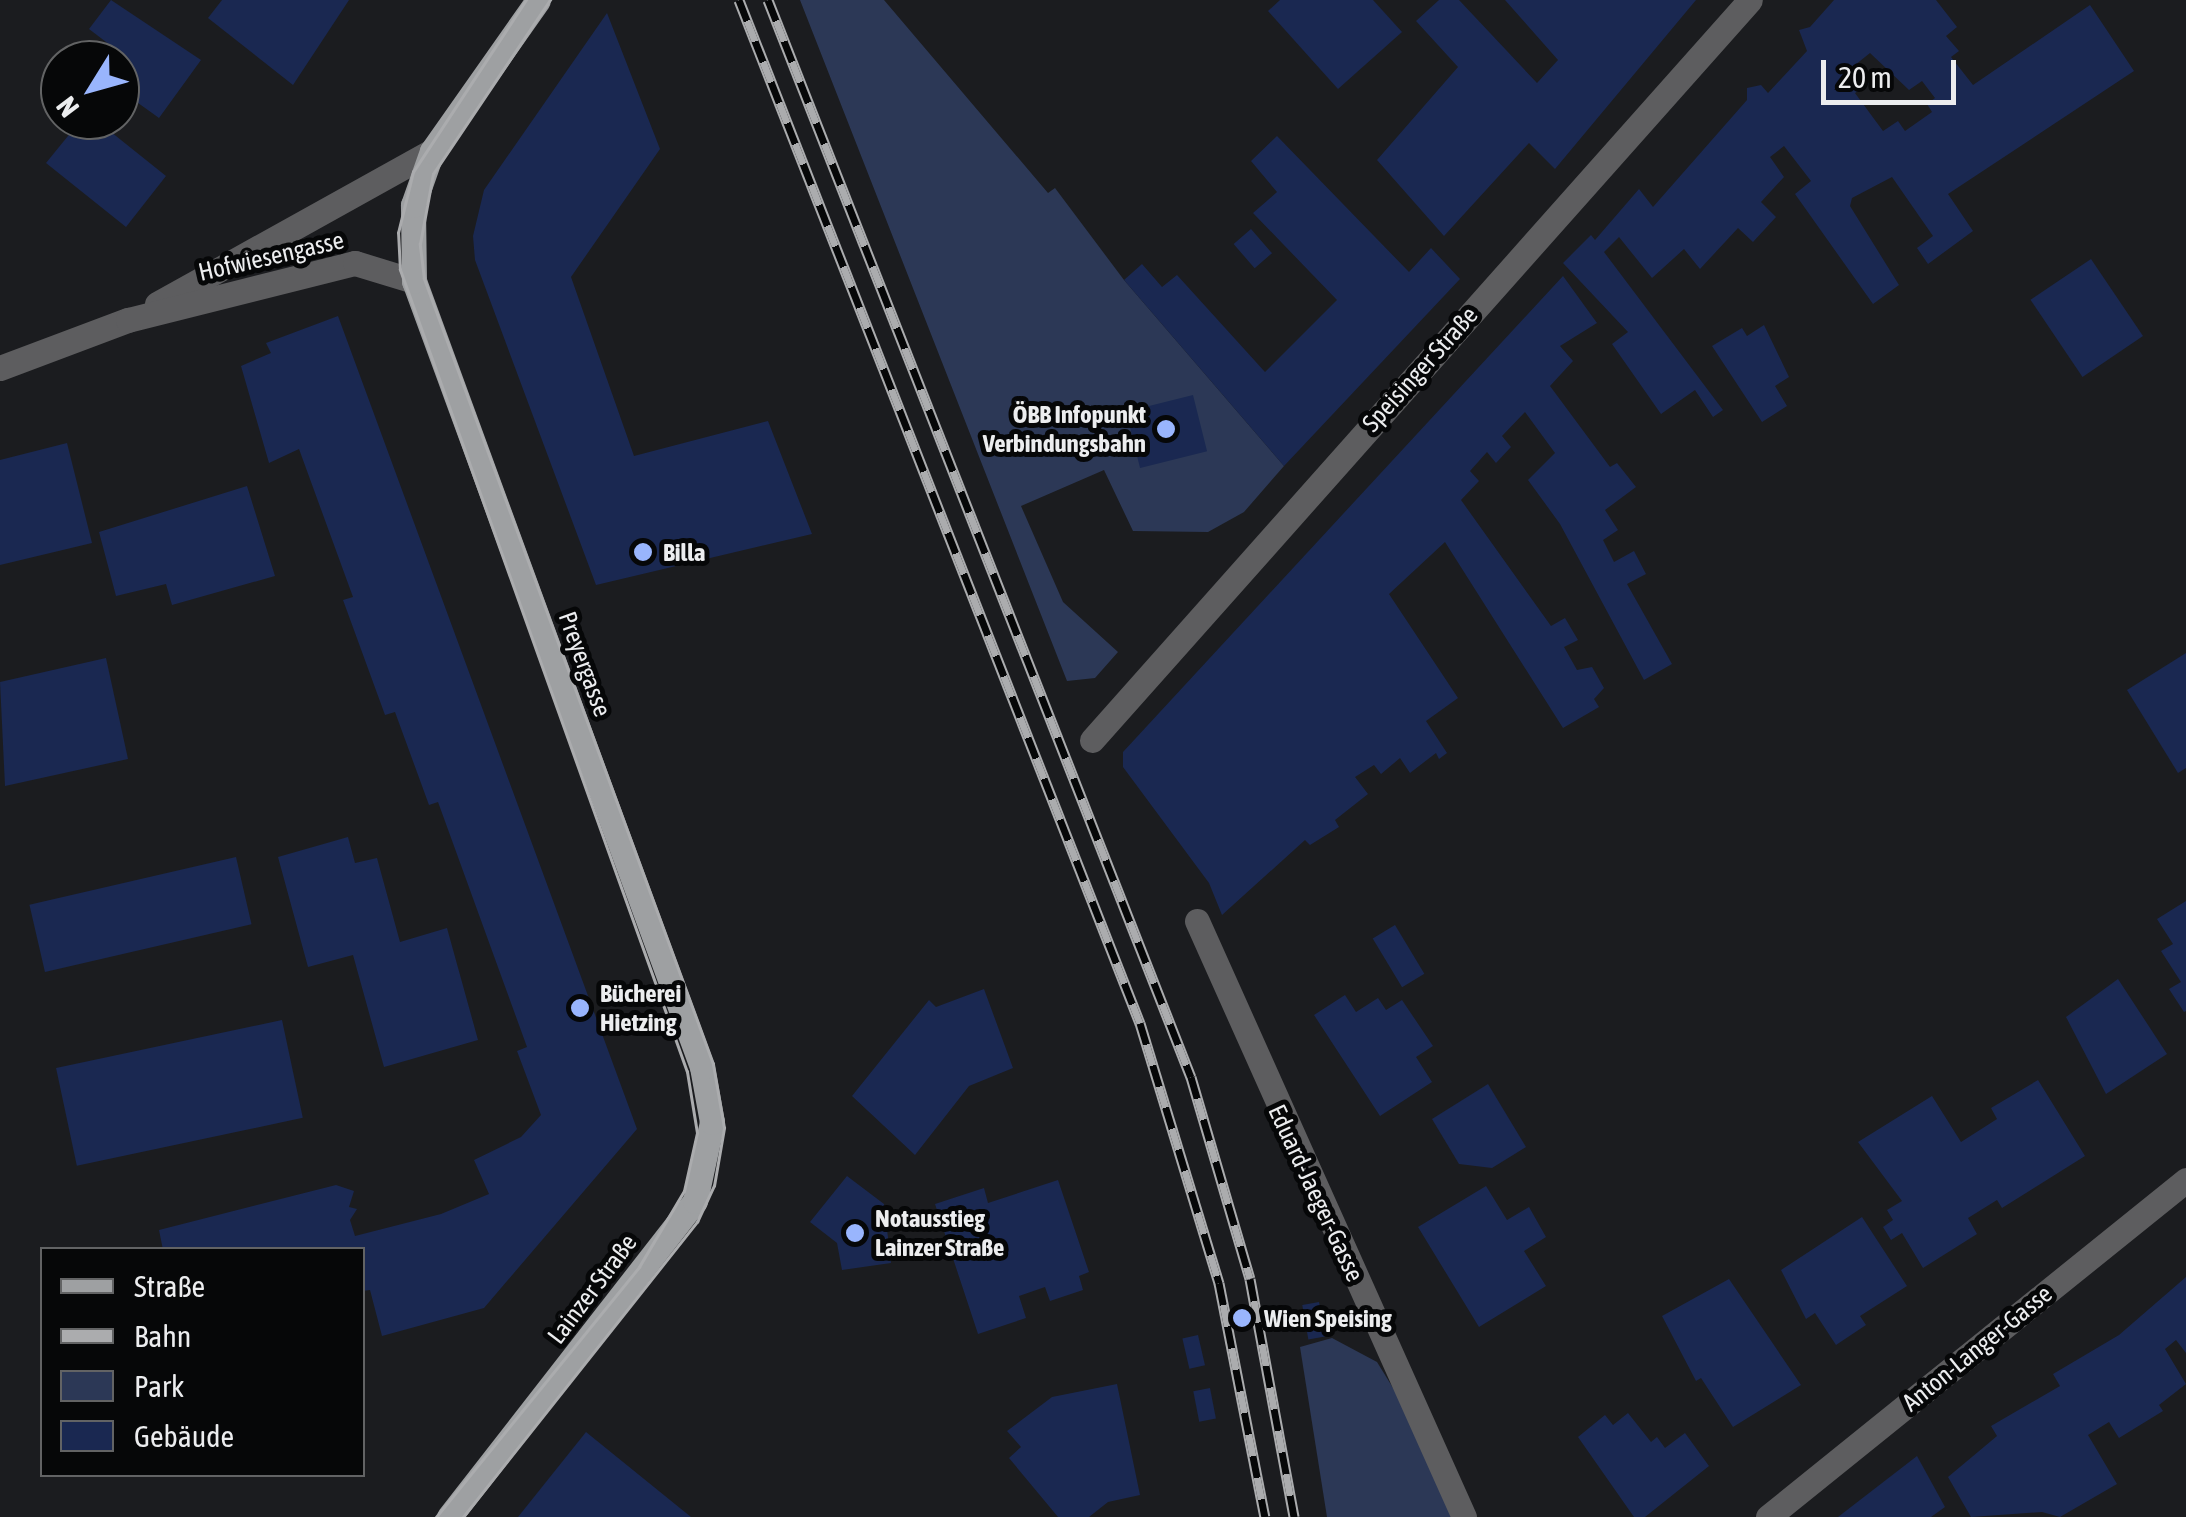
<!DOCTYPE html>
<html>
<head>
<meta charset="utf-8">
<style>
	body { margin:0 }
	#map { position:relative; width:2186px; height:1517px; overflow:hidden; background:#1b1c1f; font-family:"Asap Condensed",sans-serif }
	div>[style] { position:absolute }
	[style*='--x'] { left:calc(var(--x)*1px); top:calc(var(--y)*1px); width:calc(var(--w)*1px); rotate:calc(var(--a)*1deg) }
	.green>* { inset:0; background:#2c3856 }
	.building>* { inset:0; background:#1a2851; transform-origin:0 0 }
	.minor>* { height:25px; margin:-12.5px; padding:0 12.5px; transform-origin:12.5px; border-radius:12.5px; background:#5d5d5f }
	.major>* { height:25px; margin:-12.5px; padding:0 12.5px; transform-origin:12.5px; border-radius:12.5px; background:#9ea0a2 }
	.tram>* { height:2.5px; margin:-1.25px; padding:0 1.25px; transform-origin:1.25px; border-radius:1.25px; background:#abacae }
	.rail>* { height:11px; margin-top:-5.5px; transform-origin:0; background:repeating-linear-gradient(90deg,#060708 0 22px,#abacae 0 44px); box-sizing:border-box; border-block:2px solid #abacae }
	.dots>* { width:28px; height:28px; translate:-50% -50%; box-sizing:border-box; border:5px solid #060708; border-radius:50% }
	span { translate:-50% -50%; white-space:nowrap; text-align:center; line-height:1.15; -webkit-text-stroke:10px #060708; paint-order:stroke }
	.street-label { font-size:25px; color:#ecedef }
	.poi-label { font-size:25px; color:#ecedef; font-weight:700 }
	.right { translate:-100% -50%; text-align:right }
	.left { translate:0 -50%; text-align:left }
	.legend { position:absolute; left:40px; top:1247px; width:325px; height:230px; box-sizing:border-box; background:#060708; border:2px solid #626364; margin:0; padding:12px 18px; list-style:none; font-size:30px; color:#ecedef }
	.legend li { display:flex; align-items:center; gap:20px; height:50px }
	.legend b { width:50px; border:2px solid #626364 }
	.north { position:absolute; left:40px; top:40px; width:100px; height:100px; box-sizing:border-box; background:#060708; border:2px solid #626364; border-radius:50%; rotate:233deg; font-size:28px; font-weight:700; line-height:40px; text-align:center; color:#ecedef }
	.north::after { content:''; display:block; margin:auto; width:35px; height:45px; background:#99b5fd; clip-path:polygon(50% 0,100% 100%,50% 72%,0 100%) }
	.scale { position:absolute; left:1821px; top:60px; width:135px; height:45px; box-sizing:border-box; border:5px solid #ecedef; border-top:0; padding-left:12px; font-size:30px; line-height:35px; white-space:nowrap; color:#ecedef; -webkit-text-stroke:8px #060708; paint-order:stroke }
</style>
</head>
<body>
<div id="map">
	<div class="green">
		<i style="clip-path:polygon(800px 0,884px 0,1048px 193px,1055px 188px,1124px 280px,1284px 466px,1244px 512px,1208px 532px,1133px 531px,1104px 470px,1021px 506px,1063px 602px,1118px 652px,1095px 678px,1067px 681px)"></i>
		<i style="clip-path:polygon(1332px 1338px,1377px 1362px,1411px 1417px,1451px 1517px,1327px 1517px,1300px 1347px)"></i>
	</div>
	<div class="building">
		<i style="clip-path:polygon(111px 0,201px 60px,159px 118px,120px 90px,120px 60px,99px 60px,110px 45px,89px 29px)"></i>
		<i style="clip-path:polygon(222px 0,349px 0,293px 85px,208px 18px)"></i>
		<i style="clip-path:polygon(1280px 0,1373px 0,1402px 32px,1338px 89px,1268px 11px)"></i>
		<i style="clip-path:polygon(1439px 0,1459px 0,1537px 83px,1558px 60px,1505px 0,1696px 0,1555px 169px,1529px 143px,1444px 236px,1377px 160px,1458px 67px,1416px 21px)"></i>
		<i style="clip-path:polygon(evenodd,1834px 0,1936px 0,1957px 27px,1946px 36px,1959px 51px,1951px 57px,1973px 85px,2090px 5px,2134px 71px,1948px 194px,1973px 231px,1928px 264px,1917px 248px,1933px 236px,1892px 177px,1852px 198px,1850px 206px,1899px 285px,1873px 304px,1795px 194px,1811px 181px,1784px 146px,1770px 157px,1784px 177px,1761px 202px,1776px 217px,1753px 242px,1738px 228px,1700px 269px,1684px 249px,1652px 278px,1619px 237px,1604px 252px,1723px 410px,1713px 417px,1695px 390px,1661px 414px,1612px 344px,1628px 332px,1563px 263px,1591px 235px,1595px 240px,1639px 189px,1653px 207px,1747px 100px,1747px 88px,1761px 85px,1768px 93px,1807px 51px,1799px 30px,1810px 27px,1834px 0,1870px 53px,1909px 90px,1922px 81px,1935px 98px,1927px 104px,1932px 112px,1905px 131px,1898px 121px,1883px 131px,1855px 93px,1869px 84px,1855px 65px,1870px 53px)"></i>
		<i style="clip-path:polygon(607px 13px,660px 149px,571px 277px,634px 456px,768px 421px,812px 534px,596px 585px,475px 260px,473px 236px,484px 190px)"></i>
		<i style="clip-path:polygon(81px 120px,96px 120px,166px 176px,126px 227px,46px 163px)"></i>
		<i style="clip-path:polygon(1277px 136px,1409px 272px,1431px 248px,1460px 279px,1284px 466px,1124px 280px,1142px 264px,1162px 287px,1177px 275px,1265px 372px,1337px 300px,1253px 213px,1277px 192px,1251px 161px)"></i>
		<i style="left:1251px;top:229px;width:32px;height:23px;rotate:49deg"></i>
		<i style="left:2091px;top:259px;width:93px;height:73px;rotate:56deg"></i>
		<i style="clip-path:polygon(1563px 276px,1597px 323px,1560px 346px,1573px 361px,1550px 386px,1610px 467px,1617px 463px,1636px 487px,1605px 510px,1618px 530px,1603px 540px,1614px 562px,1634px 551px,1646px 574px,1627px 584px,1672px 664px,1644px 680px,1560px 524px,1528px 480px,1555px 453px,1525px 412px,1502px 436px,1511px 447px,1496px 463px,1487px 452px,1470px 471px,1479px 481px,1461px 500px,1551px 626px,1565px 618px,1578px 640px,1564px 647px,1577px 670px,1592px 667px,1604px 688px,1594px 699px,1599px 707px,1563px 728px,1445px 542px,1389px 594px,1458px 698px,1426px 721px,1447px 753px,1439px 759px,1436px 753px,1410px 773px,1400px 758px,1381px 774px,1374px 765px,1355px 777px,1368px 794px,1335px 820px,1339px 827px,1310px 845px,1305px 840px,1222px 915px,1209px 883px,1123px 767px,1123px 752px)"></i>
		<i style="clip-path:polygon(338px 316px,637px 1129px,484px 1308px,382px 1336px,370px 1290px,362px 1291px,362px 1250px,163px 1250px,159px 1230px,336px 1185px,354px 1191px,349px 1207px,357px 1209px,350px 1220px,355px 1236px,441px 1214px,489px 1194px,474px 1160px,521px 1137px,541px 1115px,517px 1051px,527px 1047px,438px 802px,429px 805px,395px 712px,385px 715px,343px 600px,353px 597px,299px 449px,269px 463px,241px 366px,271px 353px,266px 343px)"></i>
		<i style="clip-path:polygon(1764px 325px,1789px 377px,1775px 386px,1787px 406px,1762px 422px,1712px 346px,1742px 328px,1747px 336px)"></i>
		<i style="left:1193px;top:395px;width:58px;height:69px;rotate:76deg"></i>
		<i style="clip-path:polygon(67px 443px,92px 543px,0 565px,0 460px)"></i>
		<i style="clip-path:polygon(247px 486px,275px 576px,172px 605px,166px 584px,116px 596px,99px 532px)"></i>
		<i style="clip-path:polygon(2186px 653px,2186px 768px,2178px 773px,2127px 690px)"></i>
		<i style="clip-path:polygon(106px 658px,128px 759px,5px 786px,0 682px)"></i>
		<i style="clip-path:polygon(348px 837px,355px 863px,377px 858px,400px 942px,447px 928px,478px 1040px,384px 1067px,353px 955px,308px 967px,278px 857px)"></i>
		<i style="left:236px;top:857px;width:69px;height:212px;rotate:77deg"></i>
		<i style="clip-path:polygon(2186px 901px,2186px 1011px,2184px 1012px,2169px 989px,2181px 982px,2161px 951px,2173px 944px,2157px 919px)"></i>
		<i style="left:1395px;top:925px;width:57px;height:26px;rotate:59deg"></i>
		<i style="clip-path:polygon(2118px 979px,2167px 1054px,2106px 1094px,2066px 1017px)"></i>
		<i style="clip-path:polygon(984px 989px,1013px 1068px,969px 1086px,915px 1155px,852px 1096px,929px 1000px,936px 1007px)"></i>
		<i style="clip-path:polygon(1345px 995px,1356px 1012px,1378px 998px,1386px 1010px,1402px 1000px,1433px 1046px,1416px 1057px,1432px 1082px,1380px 1116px,1314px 1015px)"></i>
		<i style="left:282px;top:1020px;width:100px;height:231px;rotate:78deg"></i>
		<i style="clip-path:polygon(2038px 1080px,2085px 1156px,2002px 1208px,1997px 1200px,1968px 1218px,1977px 1234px,1923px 1268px,1902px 1233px,1891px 1240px,1883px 1227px,1893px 1220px,1887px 1210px,1902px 1201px,1858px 1142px,1932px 1096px,1961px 1142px,1997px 1119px,1991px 1108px)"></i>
		<i style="clip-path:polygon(1488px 1084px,1526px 1147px,1492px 1168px,1459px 1164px,1432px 1119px)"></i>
		<i style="clip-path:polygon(847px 1176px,884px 1204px,891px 1263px,842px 1270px,837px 1243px,810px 1222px)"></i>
		<i style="clip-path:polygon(1058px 1180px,1089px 1272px,1079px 1276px,1083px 1290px,1050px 1301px,1045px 1287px,1019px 1296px,1026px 1318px,978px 1334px,935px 1204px,984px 1188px,988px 1203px)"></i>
		<i style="clip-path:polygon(1486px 1186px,1507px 1220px,1529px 1207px,1546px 1237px,1524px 1251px,1546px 1286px,1479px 1327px,1418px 1227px)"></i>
		<i style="clip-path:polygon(1862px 1217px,1907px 1286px,1860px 1316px,1866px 1325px,1836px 1345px,1815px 1313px,1806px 1319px,1781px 1270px)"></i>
		<i style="clip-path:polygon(2186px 1277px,2186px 1353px,2176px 1340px,2165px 1349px,2186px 1384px,2159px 1405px,2163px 1411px,2119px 1438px,2109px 1422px,2088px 1435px,2117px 1484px,2060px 1517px,2042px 1512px,1971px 1517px,1948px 1477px,1997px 1436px,1991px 1426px,2060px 1386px,2053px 1374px,2119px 1335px)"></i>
		<i style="clip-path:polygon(1729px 1279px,1801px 1385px,1733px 1427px,1701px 1378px,1696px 1381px,1662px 1316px)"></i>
		<i style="left:1319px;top:1302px;width:35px;height:17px;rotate:80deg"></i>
		<i style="left:1198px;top:1335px;width:31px;height:16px;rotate:77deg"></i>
		<i style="clip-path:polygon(1117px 1384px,1140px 1495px,1108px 1502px,1089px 1517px,1058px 1517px,1009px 1458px,1021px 1447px,1007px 1431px,1052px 1397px)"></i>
		<i style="left:1210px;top:1388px;width:31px;height:17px;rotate:79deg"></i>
		<i style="clip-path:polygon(1628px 1413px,1651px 1442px,1657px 1437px,1665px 1448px,1685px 1433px,1709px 1466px,1645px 1517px,1634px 1517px,1578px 1437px,1605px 1415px,1613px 1425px)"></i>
		<i style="clip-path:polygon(586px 1432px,691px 1517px,518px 1517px)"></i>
		<i style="clip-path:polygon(1917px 1456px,1945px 1507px,1931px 1517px,1838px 1517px)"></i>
	</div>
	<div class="minor">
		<i style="--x:157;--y:304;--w:315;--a:-29.1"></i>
		<i style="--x:0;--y:368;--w:137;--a:-20.6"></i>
		<i style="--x:128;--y:320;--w:234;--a:-14.1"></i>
		<i style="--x:355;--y:263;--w:62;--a:17"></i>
		<i style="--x:1092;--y:740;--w:990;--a:-48.36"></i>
		<i style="--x:1197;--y:921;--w:653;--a:65.87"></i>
		<i style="--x:1768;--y:1517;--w:537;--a:-38.88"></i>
	</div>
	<div class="major">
		<i style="--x:449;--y:1517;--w:400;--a:-52.1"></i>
		<i style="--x:695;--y:1201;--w:81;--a:-77.9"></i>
		<i style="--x:712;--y:1122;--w:56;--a:-100.3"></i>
		<i style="--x:702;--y:1067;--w:837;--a:-110.12"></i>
		<i style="--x:414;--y:281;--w:76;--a:-90.8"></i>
		<i style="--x:413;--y:205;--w:57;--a:-70.6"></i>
		<i style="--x:432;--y:151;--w:184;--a:-54.9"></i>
	</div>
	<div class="tram">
		<i style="--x:436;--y:1517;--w:322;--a:-50.9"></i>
		<i style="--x:639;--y:1267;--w:88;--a:-59.4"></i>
		<i style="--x:684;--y:1191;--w:59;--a:-77.4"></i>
		<i style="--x:697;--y:1133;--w:62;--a:-99.3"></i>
		<i style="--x:687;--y:1072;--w:852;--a:-109.69"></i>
		<i style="--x:400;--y:270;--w:37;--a:-93"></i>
		<i style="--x:398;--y:233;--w:63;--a:-76.2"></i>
		<i style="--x:413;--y:172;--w:206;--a:-56.7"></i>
		<i style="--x:463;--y:1517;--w:377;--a:-51.6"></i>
		<i style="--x:697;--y:1222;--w:40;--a:-65"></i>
		<i style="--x:714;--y:1186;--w:59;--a:-80.2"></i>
		<i style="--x:724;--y:1128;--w:65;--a:-99.8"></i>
		<i style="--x:713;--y:1064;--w:837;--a:-110.21"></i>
		<i style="--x:424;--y:279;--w:35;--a:-97"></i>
		<i style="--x:420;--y:244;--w:71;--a:-79.5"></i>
		<i style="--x:433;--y:174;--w:210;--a:-56.1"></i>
	</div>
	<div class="rail">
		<i style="--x:739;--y:0;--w:1099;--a:68.6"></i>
		<i style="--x:1140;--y:1023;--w:272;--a:73.1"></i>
		<i style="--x:1219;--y:1283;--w:238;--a:78.9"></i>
		<i style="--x:768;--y:0;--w:1157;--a:68.56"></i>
		<i style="--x:1191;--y:1077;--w:210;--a:73.7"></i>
		<i style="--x:1250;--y:1279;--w:242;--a:79.5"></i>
	</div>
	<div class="dots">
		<i style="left:1166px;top:429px;background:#99b5fd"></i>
		<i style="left:643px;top:552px;background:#99b5fd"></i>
		<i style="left:580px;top:1008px;background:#99b5fd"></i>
		<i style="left:855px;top:1233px;background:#99b5fd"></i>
		<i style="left:1242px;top:1318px;background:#99b5fd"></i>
	</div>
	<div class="street-label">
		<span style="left:271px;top:256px;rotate:-13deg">Hofwiesengasse</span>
		<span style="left:1420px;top:369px;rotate:-48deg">Speisinger Straße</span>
		<span style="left:585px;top:664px;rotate:70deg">Preyergasse</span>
		<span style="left:1316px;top:1193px;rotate:65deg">Eduard-Jaeger-Gasse</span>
		<span style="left:592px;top:1289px;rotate:-53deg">Lainzer Straße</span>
		<span style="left:1977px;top:1348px;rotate:-39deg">Anton-Langer-Gasse</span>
	</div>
	<div class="poi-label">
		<span class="right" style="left:1146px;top:429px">ÖBB Infopunkt<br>Verbindungsbahn</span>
		<span class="left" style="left:663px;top:552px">Billa</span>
		<span class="left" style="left:600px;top:1008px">Bücherei<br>Hietzing</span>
		<span class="left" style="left:875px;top:1233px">Notausstieg<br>Lainzer Straße</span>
		<span class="left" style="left:1264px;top:1318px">Wien Speising</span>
	</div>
	<ul class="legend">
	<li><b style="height:12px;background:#9ea0a2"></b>Straße</li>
	<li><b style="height:12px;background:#abacae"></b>Bahn</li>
	<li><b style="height:28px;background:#2c3856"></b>Park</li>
	<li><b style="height:28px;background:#1a2851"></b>Gebäude</li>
	</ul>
	<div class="north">N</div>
	<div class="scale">20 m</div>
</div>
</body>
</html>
